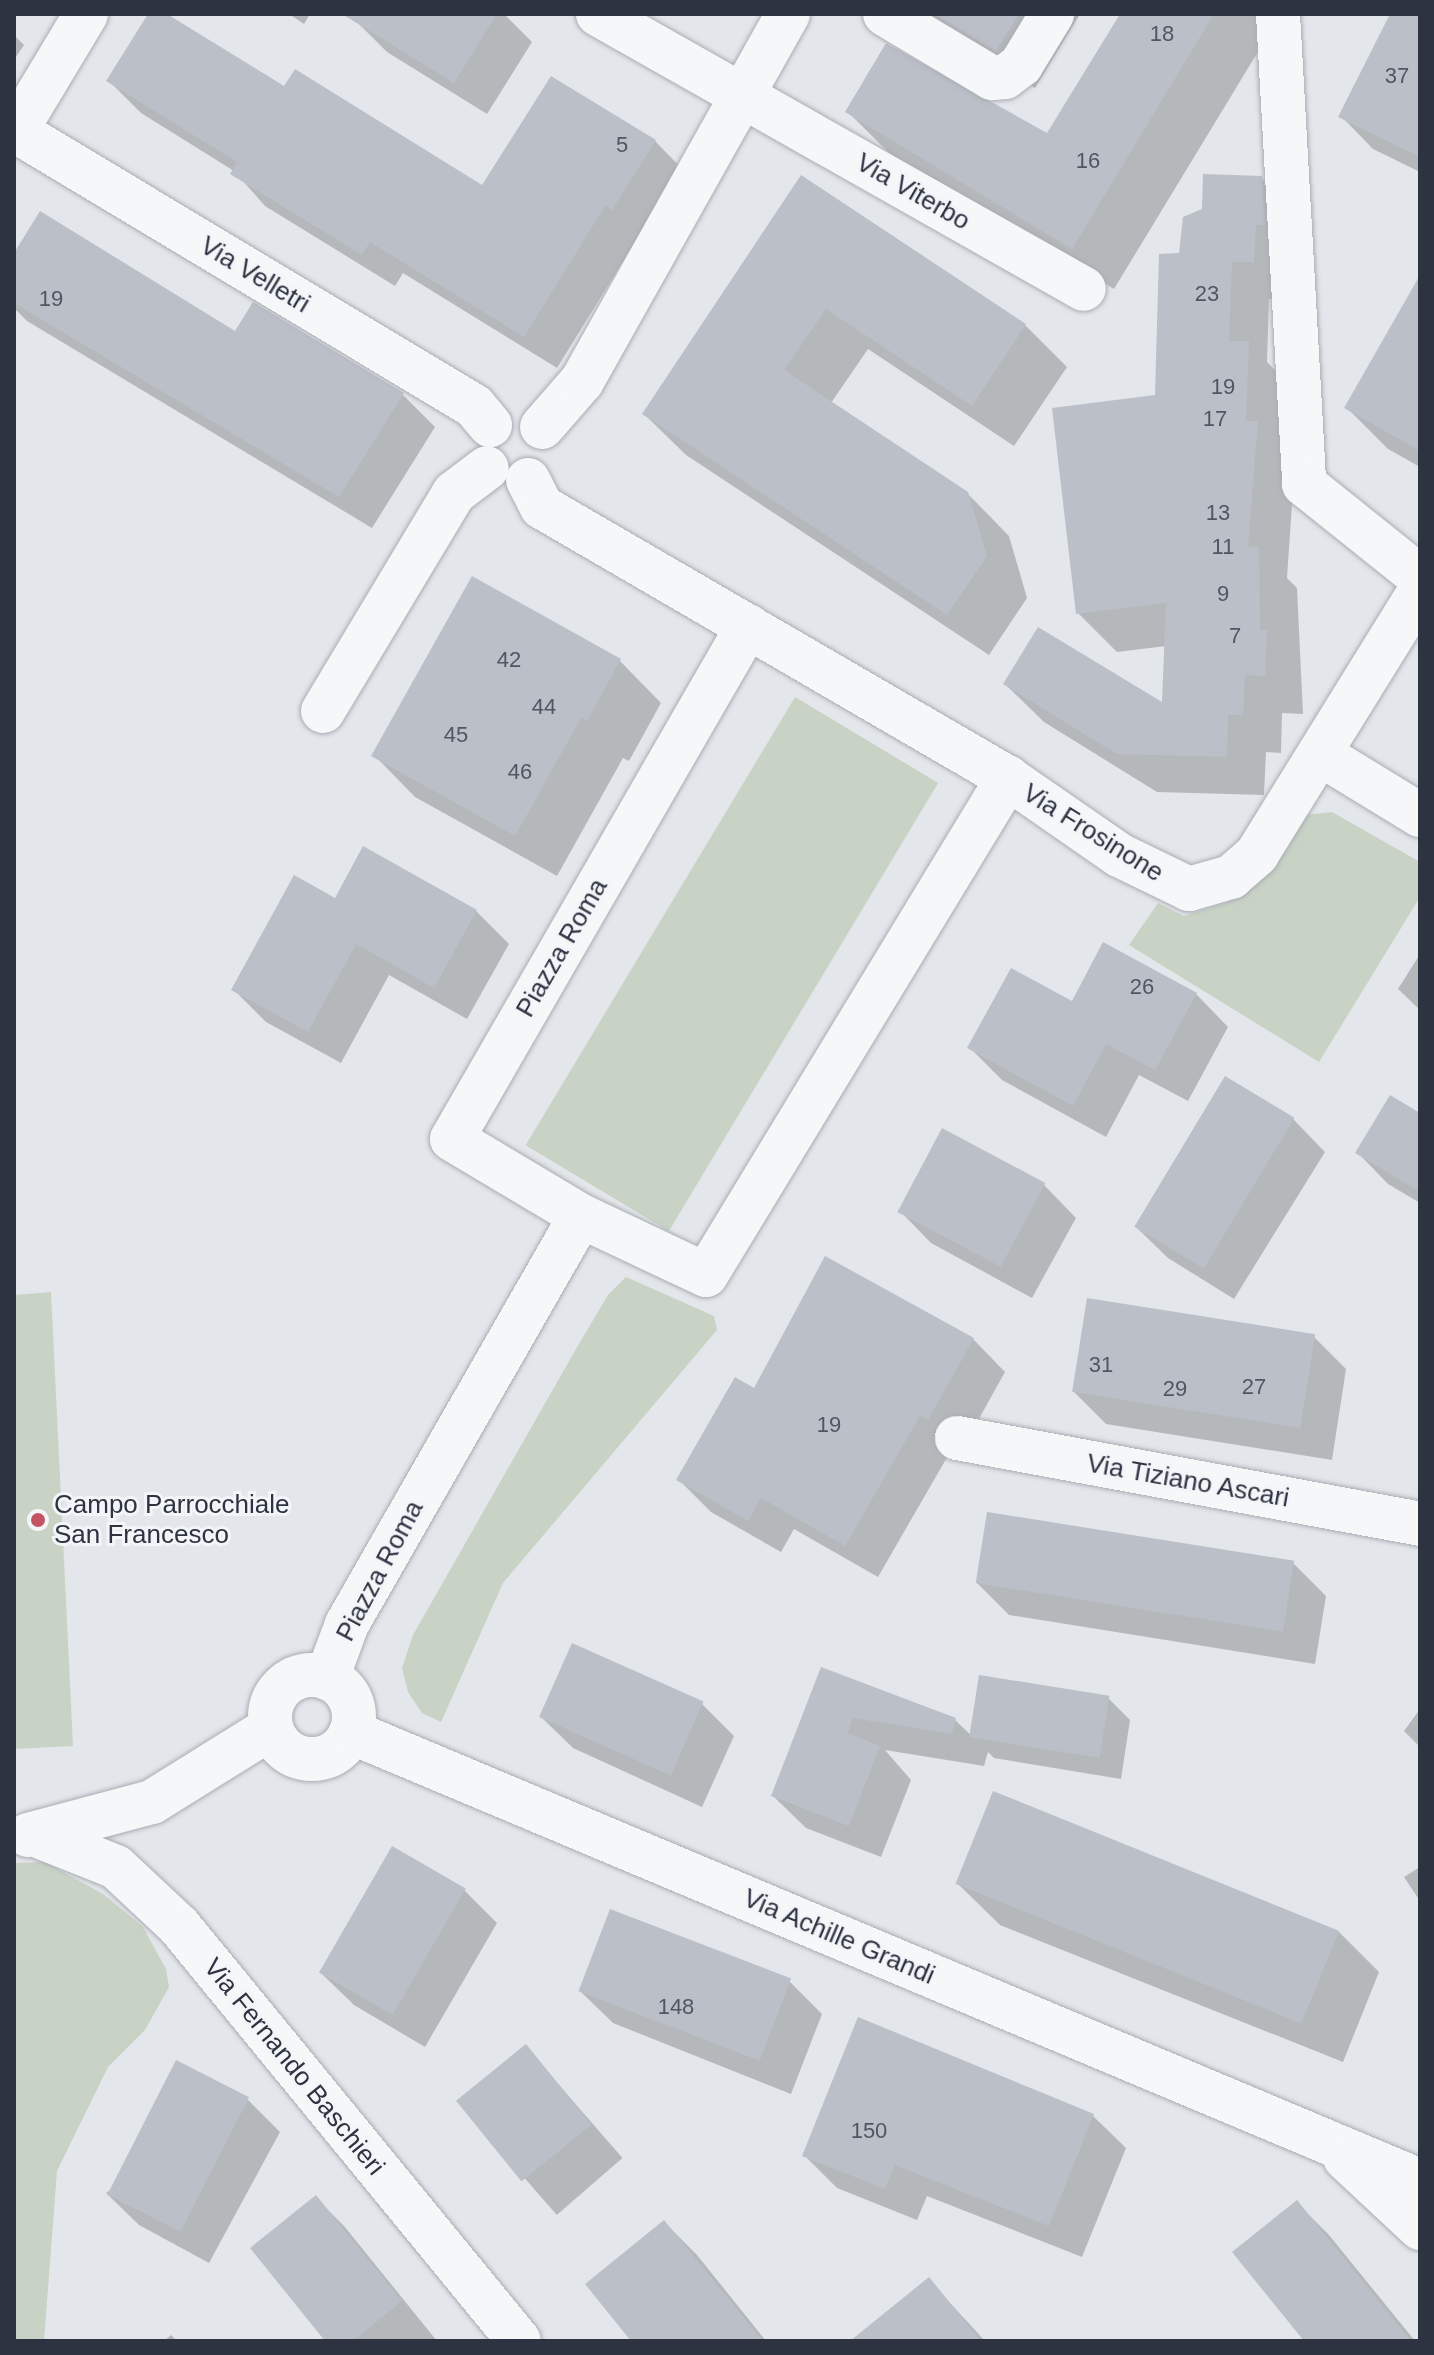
<!DOCTYPE html>
<html>
<head>
<meta charset="utf-8">
<style>
	body { margin:0 }
	#map { position:relative; width:1434px; height:2355px; overflow:hidden; background:#e3e6ea; font-family:Arial,sans-serif }
	div>[style] { position:absolute }
	[style*='--x'] { left:calc(var(--x)*1px); top:calc(var(--y)*1px); width:calc(var(--w)*1px); rotate:calc(var(--a)*1deg) }
	.green>* { inset:0; background:#c8d3c5; transform-origin:0 0 }
	.shadow>* { inset:0; background:#0003; transform-origin:0 0 }
	.building>* { inset:0; background:#bbbfc7; transform-origin:0 0 }
	.roads { filter:drop-shadow(0 0 2px #a9adb4) drop-shadow(0 0 2px #a9adb4) }
	.minor>* { height:44px; margin:-22px; padding:0 22px; transform-origin:22px; border-radius:22px; background:#f6f7f9 }
	.minor>.ring { margin:-22px; padding:0; box-sizing:content-box; background:none; border:44px solid #f6f7f9; border-radius:50% }
	.dots>* { width:22px; height:22px; translate:-50% -50%; box-sizing:border-box; border:4px solid #f3f5f8; border-radius:50% }
	span { translate:-50% -50%; white-space:nowrap; text-align:center; line-height:1.15; -webkit-text-stroke:6px #f3f5f8; paint-order:stroke }
	.number-label { font-size:22px; color:#505662 }
	.number-label span { -webkit-text-stroke-width:0 }
	.street-label { font-size:26px; color:#2d3341 }
	.poi-label { font-size:26px; color:#2d3341 }
	.left { translate:0 -50%; text-align:left }
	.frame { position:absolute; inset:0; border:16px solid #2d3341; pointer-events:none }
</style>
</head>
<body>
<div id="map">
	<div class="green">
		<i style="left:795px;top:697px;width:167px;height:523px;rotate:31deg"></i>
		<i style="clip-path:polygon(1332px 812px,1420px 862px,1420px 897px,1319px 1062px,1129px 945px,1158px 903px,1184px 916px,1228px 902px,1296px 816px)"></i>
		<i style="clip-path:polygon(626px 1277px,714px 1316px,717px 1330px,503px 1583px,441px 1722px,422px 1713px,408px 1692px,402px 1668px,413px 1635px,576px 1349px,608px 1295px)"></i>
		<i style="clip-path:polygon(51px 1292px,73px 1746px,14px 1749px,14px 1295px)"></i>
		<i style="clip-path:polygon(45px 1862px,103px 1894px,143px 1927px,166px 1969px,169px 1987px,145px 2030px,108px 2067px,57px 2171px,44px 2341px,14px 2341px,14px 1863px)"></i>
	</div>
	<div class="shadow">
		<i style="clip-path:polygon(151px 14px,163px 14px,284px 89px,483px 188px,655px 141px,687px 174px,638px 237px,557px 368px,403px 273px,395px 286px,265px 206px,234px 171px,141px 113px,109px 81px)"></i>
		<i style="clip-path:polygon(289px 14px,310px 14px,304px 24px)"></i>
		<i style="clip-path:polygon(358px 14px,504px 14px,532px 42px,487px 114px,387px 52px,355px 20px)"></i>
		<i style="clip-path:polygon(930px 14px,1080px 14px,1035px 88px,958px 42px)"></i>
		<i style="clip-path:polygon(1122px 14px,1281px 14px,1114px 289px,889px 153px,847px 111px,1048px 136px)"></i>
		<i style="clip-path:polygon(1392px 14px,1420px 14px,1420px 172px,1373px 149px,1341px 116px)"></i>
		<i style="clip-path:polygon(14px 35px,24px 45px,14px 60px)"></i>
		<i style="clip-path:polygon(802px 177px,1025px 325px,1067px 367px,1014px 446px,868px 349px,831px 403px,967px 493px,1009px 536px,1027px 598px,989px 655px,686px 455px,644px 414px)"></i>
		<i style="clip-path:polygon(1261px 178px,1300px 216px,1292px 300px,1269px 299px,1267px 362px,1287px 382px,1295px 461px,1287px 578px,1297px 588px,1303px 714px,1282px 713px,1281px 753px,1266px 752px,1264px 795px,1157px 792px,1044px 722px,1005px 684px,1164px 706px,1166px 646px,1117px 652px,1078px 613px,1157px 397px,1181px 255px,1204px 210px)"></i>
		<i style="clip-path:polygon(14px 257px,235px 334px,253px 305px,403px 395px,435px 427px,372px 528px,27px 321px,14px 308px)"></i>
		<i style="clip-path:polygon(1420px 279px,1420px 467px,1388px 449px,1347px 408px)"></i>
		<i style="clip-path:polygon(620px 661px,661px 703px,629px 761px,623px 758px,557px 876px,415px 797px,374px 755px)"></i>
		<i style="clip-path:polygon(336px 901px,476px 911px,509px 944px,467px 1019px,389px 975px,341px 1063px,266px 1022px,234px 990px)"></i>
		<i style="clip-path:polygon(1420px 954px,1420px 1010px,1398px 989px)"></i>
		<i style="clip-path:polygon(1196px 994px,1228px 1027px,1188px 1101px,1139px 1075px,1106px 1137px,1002px 1080px,969px 1047px,1073px 1003px)"></i>
		<i style="clip-path:polygon(1420px 1115px,1420px 1203px,1388px 1184px,1358px 1153px)"></i>
		<i style="clip-path:polygon(1293px 1119px,1325px 1152px,1234px 1299px,1168px 1258px,1135px 1226px)"></i>
		<i style="clip-path:polygon(1044px 1185px,1076px 1218px,1032px 1298px,931px 1243px,899px 1210px)"></i>
		<i style="clip-path:polygon(1314px 1337px,1346px 1369px,1332px 1460px,1106px 1424px,1074px 1392px)"></i>
		<i style="clip-path:polygon(973px 1339px,1005px 1372px,961px 1451px,953px 1447px,878px 1577px,794px 1529px,781px 1552px,711px 1512px,679px 1480px,754px 1390px)"></i>
		<i style="clip-path:polygon(1293px 1563px,1326px 1596px,1315px 1664px,1009px 1615px,977px 1583px)"></i>
		<i style="clip-path:polygon(822px 1669px,955px 1720px,972px 1736px,1108px 1698px,1130px 1720px,1121px 1779px,994px 1758px,988px 1752px,984px 1766px,885px 1750px,911px 1780px,881px 1857px,806px 1828px,773px 1796px)"></i>
		<i style="clip-path:polygon(702px 1704px,734px 1736px,702px 1807px,573px 1748px,540px 1716px)"></i>
		<i style="clip-path:polygon(1420px 1709px,1420px 1747px,1404px 1731px)"></i>
		<i style="clip-path:polygon(1420px 1867px,1420px 1901px,1404px 1877px)"></i>
		<i style="clip-path:polygon(958px 1884px,1338px 1931px,1379px 1972px,1343px 2062px,1000px 1925px)"></i>
		<i style="clip-path:polygon(464px 1890px,497px 1923px,425px 2047px,354px 2005px,321px 1973px)"></i>
		<i style="clip-path:polygon(790px 1982px,822px 2014px,791px 2094px,613px 2023px,580px 1991px)"></i>
		<i style="left:526px;top:2047px;width:147px;height:87px;rotate:49deg"></i>
		<i style="clip-path:polygon(248px 2100px,280px 2132px,209px 2263px,139px 2225px,106px 2193px)"></i>
		<i style="clip-path:polygon(1093px 2116px,1126px 2148px,1082px 2257px,927px 2196px,917px 2220px,837px 2188px,805px 2156px)"></i>
		<i style="clip-path:polygon(316px 2198px,344px 2226px,437px 2341px,328px 2341px)"></i>
		<i style="clip-path:polygon(1297px 2203px,1329px 2235px,1415px 2341px,1307px 2341px)"></i>
		<i style="clip-path:polygon(664px 2222px,697px 2255px,766px 2341px,633px 2341px)"></i>
		<i style="clip-path:polygon(929px 2280px,985px 2341px,859px 2341px)"></i>
		<i style="clip-path:polygon(171px 2335px,177px 2341px,164px 2341px)"></i>
	</div>
	<div class="building">
		<i style="clip-path:polygon(148px 14px,167px 14px,284px 86px,295px 69px,482px 185px,551px 76px,656px 140px,612px 210px,605px 206px,524px 337px,370px 242px,362px 255px,230px 174px,237px 162px,106px 81px)"></i>
		<i style="clip-path:polygon(342px 14px,497px 14px,454px 83px)"></i>
		<i style="clip-path:polygon(934px 14px,1019px 14px,996px 51px)"></i>
		<i style="clip-path:polygon(1120px 14px,1214px 14px,1072px 249px,845px 112px,886px 43px,1047px 133px)"></i>
		<i style="clip-path:polygon(1390px 14px,1420px 14px,1420px 157px,1338px 117px)"></i>
		<i style="clip-path:polygon(1203px 174px,1262px 176px,1265px 225px,1256px 225px,1254px 262px,1232px 262px,1229px 341px,1249px 341px,1246px 421px,1258px 421px,1248px 546px,1259px 547px,1260px 630px,1267px 630px,1265px 676px,1245px 675px,1243px 715px,1228px 715px,1227px 757px,1117px 754px,1003px 684px,1038px 627px,1162px 702px,1166px 603px,1076px 614px,1052px 408px,1155px 395px,1159px 254px,1179px 253px,1183px 217px,1202px 209px)"></i>
		<i style="clip-path:polygon(801px 175px,1026px 324px,972px 406px,826px 309px,784px 370px,968px 492px,987px 556px,947px 615px,642px 414px)"></i>
		<i style="clip-path:polygon(40px 211px,235px 331px,253px 302px,404px 393px,339px 497px,14px 303px,14px 253px)"></i>
		<i style="clip-path:polygon(1420px 275px,1420px 451px,1344px 408px)"></i>
		<i style="clip-path:polygon(472px 576px,621px 659px,587px 721px,581px 718px,515px 836px,371px 756px)"></i>
		<i style="clip-path:polygon(363px 846px,477px 910px,434px 988px,356px 944px,308px 1032px,231px 990px,294px 875px,335px 898px)"></i>
		<i style="clip-path:polygon(1103px 942px,1197px 993px,1155px 1070px,1106px 1044px,1073px 1106px,967px 1048px,1011px 968px,1072px 1001px)"></i>
		<i style="left:1225px;top:1076px;width:81px;height:176px;rotate:31deg"></i>
		<i style="clip-path:polygon(1390px 1095px,1420px 1113px,1420px 1192px,1355px 1153px)"></i>
		<i style="left:942px;top:1128px;width:117px;height:95px;rotate:28deg"></i>
		<i style="clip-path:polygon(825px 1256px,974px 1338px,928px 1420px,920px 1416px,845px 1546px,761px 1498px,748px 1521px,676px 1480px,735px 1377px,754px 1388px)"></i>
		<i style="left:1087px;top:1298px;width:231px;height:95px;rotate:9deg"></i>
		<i style="left:987px;top:1512px;width:311px;height:72px;rotate:9deg"></i>
		<i style="left:572px;top:1643px;width:144px;height:81px;rotate:24deg"></i>
		<i style="clip-path:polygon(821px 1667px,956px 1718px,952px 1734px,852px 1718px,848px 1733px,880px 1746px,849px 1826px,771px 1796px)"></i>
		<i style="left:979px;top:1675px;width:132px;height:63px;rotate:9deg"></i>
		<i style="left:993px;top:1791px;width:373px;height:100px;rotate:22deg"></i>
		<i style="left:392px;top:1846px;width:85px;height:146px;rotate:30deg"></i>
		<i style="left:610px;top:1909px;width:194px;height:88px;rotate:21deg"></i>
		<i style="clip-path:polygon(858px 2017px,1094px 2114px,1049px 2226px,895px 2165px,885px 2189px,802px 2156px)"></i>
		<i style="left:526px;top:2044px;width:104px;height:90px;rotate:51deg"></i>
		<i style="left:176px;top:2060px;width:82px;height:151px;rotate:27deg"></i>
		<i style="clip-path:polygon(316px 2195px,402px 2301px,353px 2341px,325px 2341px,250px 2248px)"></i>
		<i style="clip-path:polygon(1297px 2200px,1411px 2341px,1304px 2341px,1232px 2252px)"></i>
		<i style="clip-path:polygon(664px 2220px,763px 2341px,631px 2341px,585px 2284px)"></i>
		<i style="clip-path:polygon(929px 2277px,981px 2341px,850px 2341px)"></i>
	</div>
	<div class="roads">
		<div class="minor">
			<i style="--x:598;--y:14;--w:558;--a:29.5"></i>
			<i style="--x:885;--y:14;--w:125;--a:30.9"></i>
			<i style="--x:992;--y:78;--w:13;--a:-4"></i>
			<i style="--x:1005;--y:77;--w:20;--a:-37"></i>
			<i style="--x:1021;--y:65;--w:60;--a:-58.7"></i>
			<i style="--x:1278;--y:14;--w:471;--a:86.8"></i>
			<i style="--x:1304;--y:484;--w:149;--a:38.7"></i>
			<i style="--x:16;--y:131;--w:534;--a:30.98"></i>
			<i style="--x:474;--y:406;--w:25;--a:50"></i>
			<i style="--x:14;--y:134;--w:140;--a:-59"></i>
			<i style="--x:542;--y:427;--w:61;--a:-49"></i>
			<i style="--x:582;--y:381;--w:421;--a:-60.7"></i>
			<i style="--x:528;--y:480;--w:30;--a:63"></i>
			<i style="--x:542;--y:507;--w:539;--a:30.18"></i>
			<i style="--x:1008;--y:778;--w:135;--a:34.7"></i>
			<i style="--x:1119;--y:855;--w:78;--a:25.9"></i>
			<i style="--x:1189;--y:889;--w:44;--a:-15.9"></i>
			<i style="--x:1231;--y:877;--w:35;--a:-41"></i>
			<i style="--x:1257;--y:854;--w:309;--a:-58.2"></i>
			<i style="--x:748;--y:626;--w:592;--a:119.98"></i>
			<i style="--x:452;--y:1139;--w:150;--a:30.8"></i>
			<i style="--x:581;--y:1216;--w:138;--a:25.3"></i>
			<i style="--x:706;--y:1275;--w:582;--a:-58.72"></i>
			<i style="--x:323;--y:711;--w:254;--a:-59"></i>
			<i style="--x:454;--y:493;--w:41;--a:-37.1"></i>
			<i style="--x:1320;--y:754;--w:117;--a:31.4"></i>
			<i style="--x:957;--y:1438;--w:471;--a:10.5"></i>
			<i class="ring" style="left:270px;top:1675px;width:40px;height:40px"></i>
			<i style="--x:327;--y:1678;--w:58;--a:-69.7"></i>
			<i style="--x:347;--y:1624;--w:470;--a:-60.2"></i>
			<i style="--x:351;--y:1732;--w:1159;--a:22.78"></i>
			<i style="--x:28;--y:1835;--w:128;--a:-14.9"></i>
			<i style="--x:152;--y:1802;--w:140;--a:-31.9"></i>
			<i style="--x:36;--y:1835;--w:86;--a:21.8"></i>
			<i style="--x:116;--y:1867;--w:86;--a:43.1"></i>
			<i style="--x:179;--y:1926;--w:536;--a:50.67"></i>
			<i style="--x:1345;--y:2158;--w:103;--a:43"></i>
		</div>
	</div>
	<div class="dots">
		<i style="left:38px;top:1520px;background:#c45461"></i>
	</div>
	<div class="number-label">
		<span style="left:1162px;top:34px">18</span>
		<span style="left:1397px;top:76px">37</span>
		<span style="left:622px;top:145px">5</span>
		<span style="left:1088px;top:161px">16</span>
		<span style="left:1207px;top:294px">23</span>
		<span style="left:51px;top:299px">19</span>
		<span style="left:1223px;top:387px">19</span>
		<span style="left:1215px;top:419px">17</span>
		<span style="left:1218px;top:513px">13</span>
		<span style="left:1223px;top:547px">11</span>
		<span style="left:1223px;top:594px">9</span>
		<span style="left:1235px;top:636px">7</span>
		<span style="left:509px;top:660px">42</span>
		<span style="left:544px;top:707px">44</span>
		<span style="left:456px;top:735px">45</span>
		<span style="left:520px;top:772px">46</span>
		<span style="left:1142px;top:987px">26</span>
		<span style="left:1101px;top:1365px">31</span>
		<span style="left:1254px;top:1387px">27</span>
		<span style="left:1175px;top:1389px">29</span>
		<span style="left:829px;top:1425px">19</span>
		<span style="left:676px;top:2007px">148</span>
		<span style="left:869px;top:2131px">150</span>
	</div>
	<div class="street-label">
		<span style="left:913px;top:192px;rotate:30deg">Via Viterbo</span>
		<span style="left:255px;top:275px;rotate:31deg">Via Velletri</span>
		<span style="left:1093px;top:833px;rotate:32deg">Via Frosinone</span>
		<span style="left:562px;top:948px;rotate:-60deg">Piazza Roma</span>
		<span style="left:1188px;top:1481px;rotate:10deg">Via Tiziano Ascari</span>
		<span style="left:380px;top:1571px;rotate:-62deg">Piazza Roma</span>
		<span style="left:839px;top:1937px;rotate:23deg">Via Achille Grandi</span>
		<span style="left:294px;top:2067px;rotate:51deg">Via Fernando Baschieri</span>
	</div>
	<div class="poi-label">
		<span class="left" style="left:54px;top:1520px">Campo Parrocchiale<br>San Francesco</span>
	</div>
	<div class="frame"></div>
</div>
</body>
</html>
